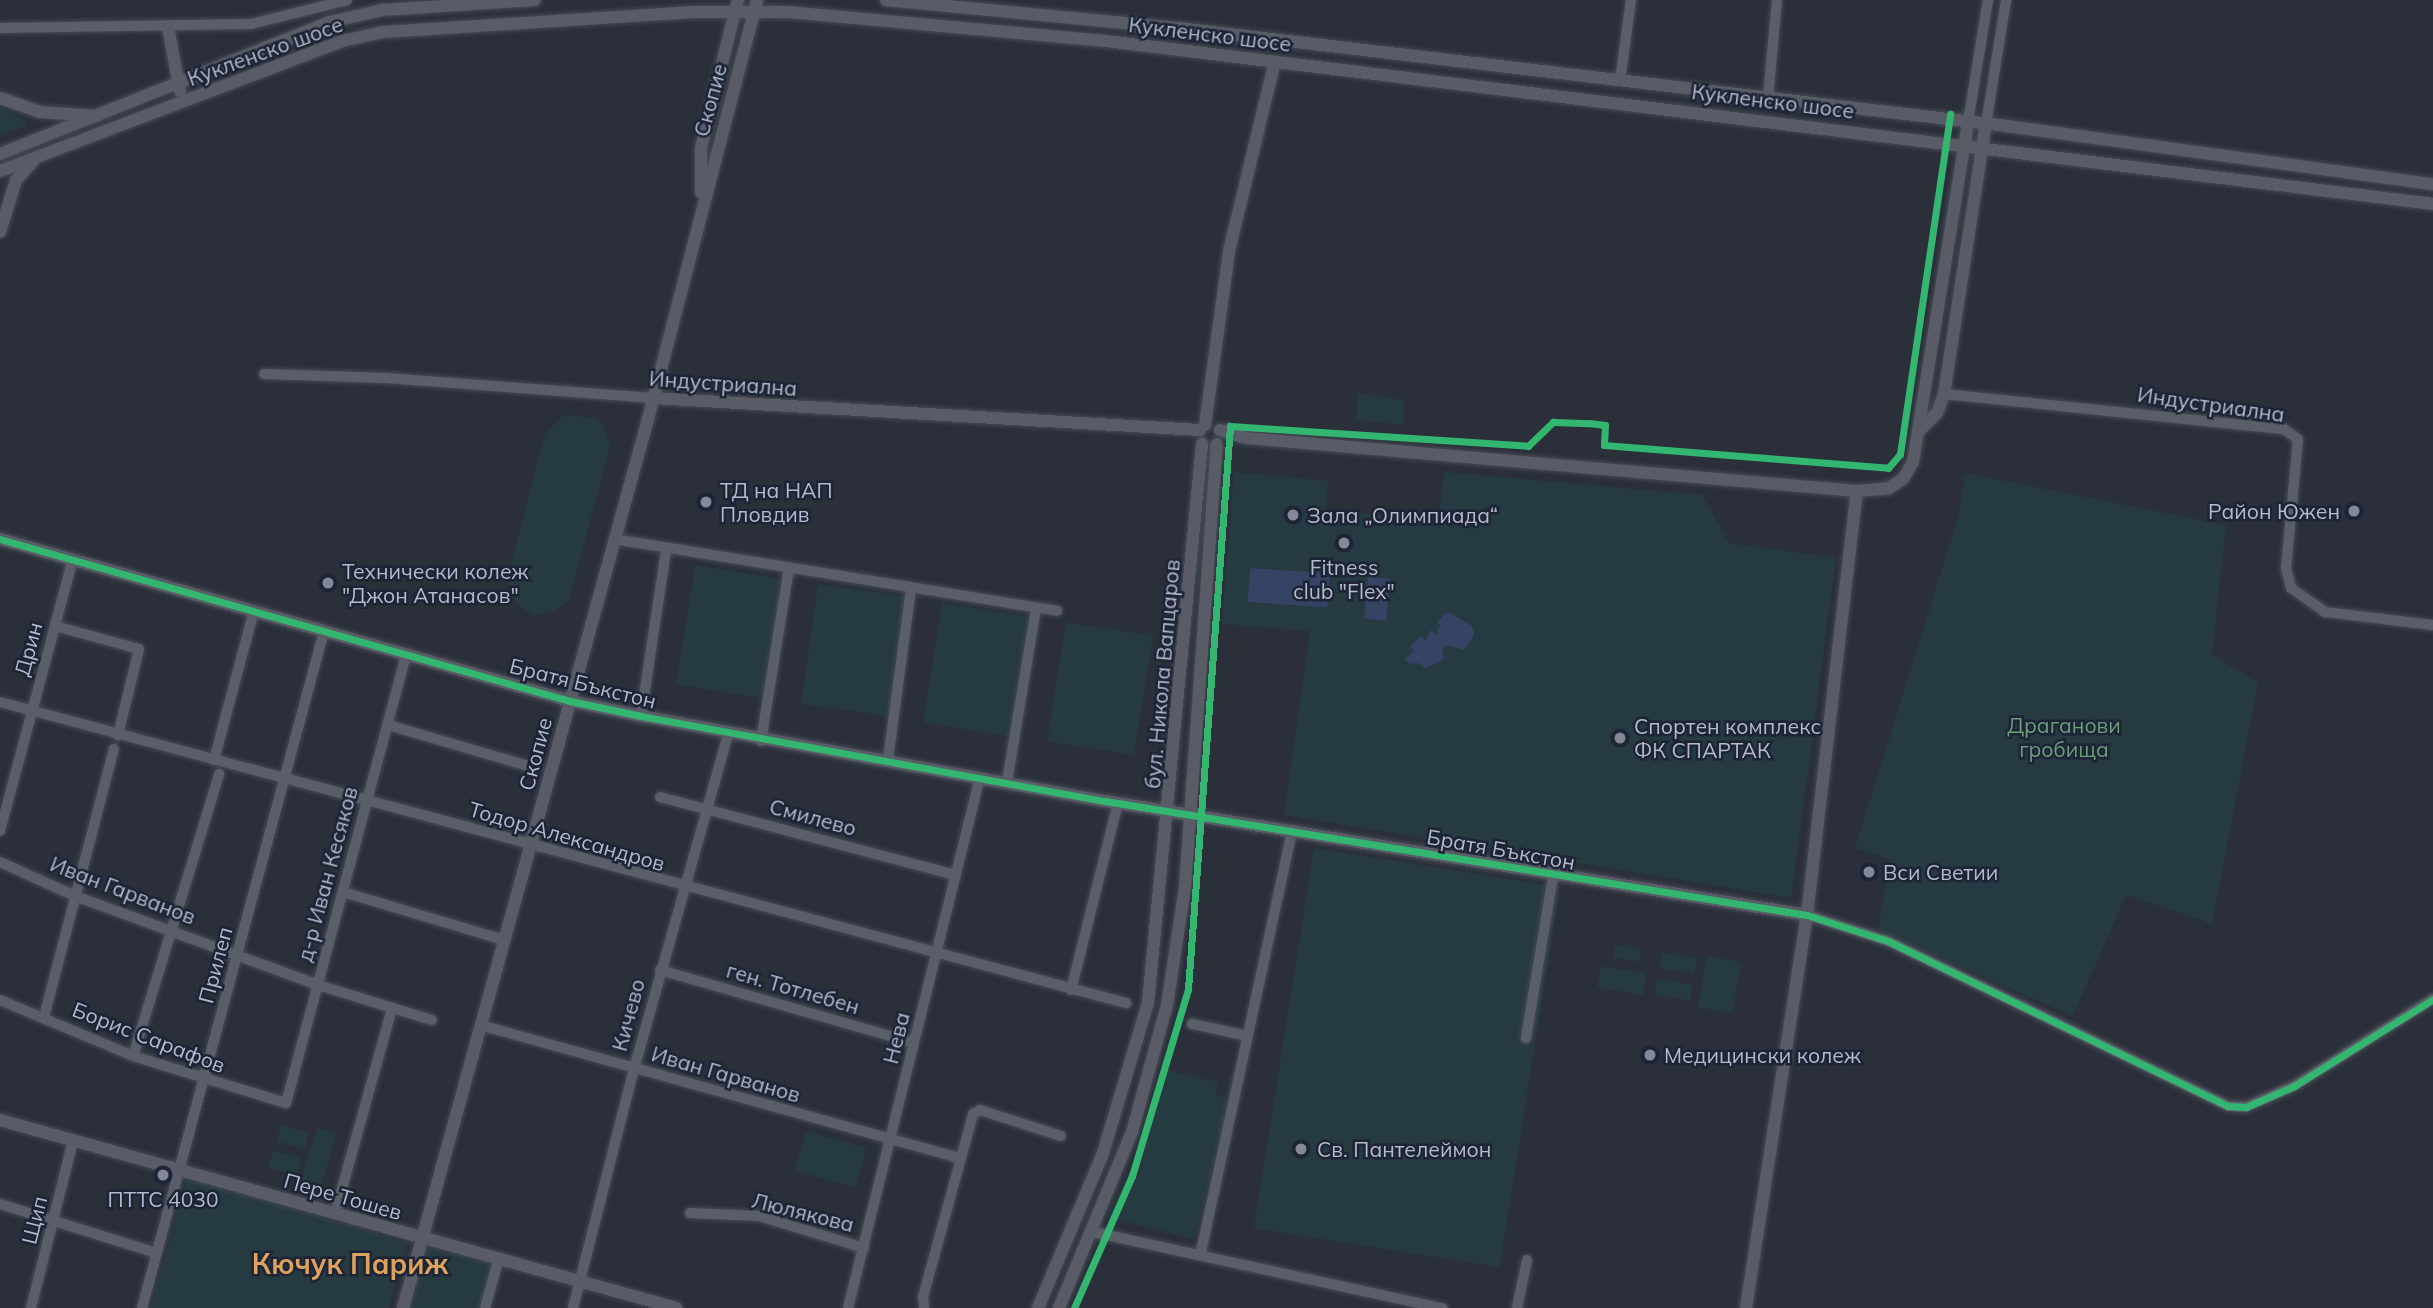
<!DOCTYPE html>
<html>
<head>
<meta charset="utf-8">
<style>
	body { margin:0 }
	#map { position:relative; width:2433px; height:1308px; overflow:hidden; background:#2a2f3a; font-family:Mulish,sans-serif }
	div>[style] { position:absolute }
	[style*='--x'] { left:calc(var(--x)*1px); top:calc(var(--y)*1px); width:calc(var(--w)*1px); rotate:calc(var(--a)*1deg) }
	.green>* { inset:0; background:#263a41; transform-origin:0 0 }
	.water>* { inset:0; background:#354465; transform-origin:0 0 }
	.roads { filter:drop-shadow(0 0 2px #464a53) drop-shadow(0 0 2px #464a53) }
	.street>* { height:10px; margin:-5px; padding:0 5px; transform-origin:5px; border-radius:5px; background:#5a5e68 }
	.secondary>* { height:12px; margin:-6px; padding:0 6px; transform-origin:6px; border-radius:6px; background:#595c66 }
	.cycleway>* { height:7px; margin:-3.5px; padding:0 3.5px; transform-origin:3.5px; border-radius:3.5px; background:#33b770 }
	.dots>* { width:19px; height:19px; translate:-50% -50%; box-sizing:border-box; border:4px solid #1c2436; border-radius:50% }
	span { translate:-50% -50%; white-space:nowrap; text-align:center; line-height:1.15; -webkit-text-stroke:5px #1c2436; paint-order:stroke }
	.street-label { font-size:21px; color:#b4bacb }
	.poi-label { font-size:21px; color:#b4bacb }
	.left { translate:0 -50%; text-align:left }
	.right { translate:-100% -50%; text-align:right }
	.park-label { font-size:21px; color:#699e7b }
	.district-label { font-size:28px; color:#dda25d; font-weight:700 }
</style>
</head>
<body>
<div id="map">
	<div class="green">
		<i style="clip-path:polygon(0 107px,26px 121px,26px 126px,0 134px)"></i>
		<i style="clip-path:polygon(1358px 393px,1404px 400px,1404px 425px,1356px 420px)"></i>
		<i style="clip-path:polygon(564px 415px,597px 418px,604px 426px,610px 446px,569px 601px,555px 611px,534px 615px,518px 606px,506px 582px,545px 434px)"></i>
		<i style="clip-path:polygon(1234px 472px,1328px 481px,1326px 509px,1438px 522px,1444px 472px,1702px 495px,1729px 543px,1836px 558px,1791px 898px,1284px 815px,1310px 631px,1222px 624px)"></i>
		<i style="clip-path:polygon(1965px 473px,2226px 525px,2212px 654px,2258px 683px,2212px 924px,2126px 895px,2073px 1016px,1878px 931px,1890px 859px,1855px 848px,1959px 514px)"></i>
		<i style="left:1206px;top:476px;width:7px;height:305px;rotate:8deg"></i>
		<i style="left:695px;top:565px;width:89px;height:121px;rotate:9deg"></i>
		<i style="left:818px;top:584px;width:88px;height:121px;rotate:8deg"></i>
		<i style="left:942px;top:603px;width:88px;height:121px;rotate:9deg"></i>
		<i style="left:1066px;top:622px;width:88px;height:121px;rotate:9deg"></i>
		<i style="left:1314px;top:848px;width:249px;height:385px;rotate:9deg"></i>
		<i style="left:1615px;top:945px;width:27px;height:13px;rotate:8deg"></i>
		<i style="left:1662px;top:953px;width:35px;height:16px;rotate:8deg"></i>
		<i style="left:1707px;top:956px;width:35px;height:52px;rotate:10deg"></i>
		<i style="left:1601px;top:966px;width:46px;height:22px;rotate:9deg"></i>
		<i style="left:1657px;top:979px;width:36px;height:16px;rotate:9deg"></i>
		<i style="clip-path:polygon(1167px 1070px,1218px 1082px,1216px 1095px,1229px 1098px,1195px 1239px,1107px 1217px,1137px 1158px)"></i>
		<i style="left:281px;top:1125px;width:29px;height:17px;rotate:16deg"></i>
		<i style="left:317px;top:1127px;width:21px;height:59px;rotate:17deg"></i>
		<i style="left:806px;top:1131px;width:63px;height:41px;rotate:16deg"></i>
		<i style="left:273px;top:1150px;width:30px;height:18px;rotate:17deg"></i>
		<i style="clip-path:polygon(187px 1177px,408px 1243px,389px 1308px,151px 1308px)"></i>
		<i style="clip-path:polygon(426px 1243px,493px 1260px,480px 1308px,408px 1308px)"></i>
	</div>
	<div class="water">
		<i style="left:1250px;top:568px;width:80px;height:34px;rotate:4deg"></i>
		<i style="left:1368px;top:577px;width:22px;height:42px;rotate:5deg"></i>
		<i style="clip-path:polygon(1448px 612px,1472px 626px,1474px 635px,1467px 646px,1463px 650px,1448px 645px,1442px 649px,1444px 659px,1425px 669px,1419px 663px,1410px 664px,1405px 659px,1414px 651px,1410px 646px,1421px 636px,1425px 641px,1431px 630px,1436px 635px,1440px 625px,1437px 621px)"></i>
	</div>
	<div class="roads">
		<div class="street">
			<i style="--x:0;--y:28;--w:251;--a:-0.9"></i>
			<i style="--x:251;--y:24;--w:99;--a:-14"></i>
			<i style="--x:1620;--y:81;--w:82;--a:-82.3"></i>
			<i style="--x:1768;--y:98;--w:98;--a:-84.8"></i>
			<i style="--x:1968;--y:122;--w:124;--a:-80.7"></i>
			<i style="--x:1986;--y:124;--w:126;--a:-80.8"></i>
			<i style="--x:264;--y:374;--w:122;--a:1.9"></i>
			<i style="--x:386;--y:378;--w:268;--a:4.3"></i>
			<i style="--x:1944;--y:394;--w:342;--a:5.9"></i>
			<i style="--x:2284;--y:429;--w:17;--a:36"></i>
			<i style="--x:2298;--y:439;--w:130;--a:95.3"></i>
			<i style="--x:2286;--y:568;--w:21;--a:76"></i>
			<i style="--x:2291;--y:588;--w:42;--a:35.2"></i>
			<i style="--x:2325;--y:612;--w:109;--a:6.9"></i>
			<i style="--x:614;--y:539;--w:449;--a:9.2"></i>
			<i style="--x:55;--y:626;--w:87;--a:15.3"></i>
			<i style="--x:139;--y:649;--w:89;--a:103.7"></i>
			<i style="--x:0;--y:702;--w:1166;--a:14.97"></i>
			<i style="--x:641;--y:716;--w:168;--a:-81.4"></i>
			<i style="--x:388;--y:725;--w:153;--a:16.3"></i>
			<i style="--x:761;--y:741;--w:174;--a:-80.8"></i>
			<i style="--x:888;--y:759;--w:173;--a:-82.3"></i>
			<i style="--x:214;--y:760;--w:154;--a:-75"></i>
			<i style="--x:1007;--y:782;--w:176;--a:-80.5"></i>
			<i style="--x:660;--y:797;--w:306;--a:14.8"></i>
			<i style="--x:0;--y:831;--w:282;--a:-75"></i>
			<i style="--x:0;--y:862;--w:82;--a:24.4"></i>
			<i style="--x:75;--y:896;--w:259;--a:20.1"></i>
			<i style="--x:318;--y:985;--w:119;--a:17.1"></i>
			<i style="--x:343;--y:892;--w:168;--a:16.6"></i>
			<i style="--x:1807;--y:915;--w:85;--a:17.8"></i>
			<i style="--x:1888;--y:941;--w:378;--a:25.9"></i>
			<i style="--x:2228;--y:1106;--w:18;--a:3"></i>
			<i style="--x:2246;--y:1107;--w:52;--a:-23.6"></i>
			<i style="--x:2294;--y:1086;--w:164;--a:-32"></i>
			<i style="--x:660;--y:970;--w:264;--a:16"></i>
			<i style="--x:1071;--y:990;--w:193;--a:-75.9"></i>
			<i style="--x:0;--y:1000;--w:144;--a:22.8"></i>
			<i style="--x:133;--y:1056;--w:160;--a:17.1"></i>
			<i style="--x:286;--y:1103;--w:465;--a:-75"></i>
			<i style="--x:44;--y:1017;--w:277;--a:-75.4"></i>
			<i style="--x:1192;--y:1024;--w:57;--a:12.1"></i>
			<i style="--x:480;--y:1025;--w:499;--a:15.5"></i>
			<i style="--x:1526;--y:1038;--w:163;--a:-80.5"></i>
			<i style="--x:133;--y:1056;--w:295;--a:-73"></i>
			<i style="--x:0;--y:1204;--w:164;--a:17.4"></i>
			<i style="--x:690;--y:1213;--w:69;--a:2.5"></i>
			<i style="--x:759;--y:1216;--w:110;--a:16.9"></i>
			<i style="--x:335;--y:1214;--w:214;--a:-74.5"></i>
			<i style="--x:1093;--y:1232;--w:358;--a:12.3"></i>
			<i style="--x:1201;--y:1252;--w:432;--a:-77.8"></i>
			<i style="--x:31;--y:1308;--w:172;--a:-75.9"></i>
			<i style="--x:142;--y:1308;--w:701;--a:-74.95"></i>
			<i style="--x:485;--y:1308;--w:52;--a:-74.4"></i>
			<i style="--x:573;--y:1308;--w:247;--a:-75.7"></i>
			<i style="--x:634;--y:1069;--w:348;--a:-74.3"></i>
			<i style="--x:848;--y:1308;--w:547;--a:-76.04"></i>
			<i style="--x:924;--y:1308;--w:11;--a:-95"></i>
			<i style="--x:923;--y:1297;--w:190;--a:-74.7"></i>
			<i style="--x:973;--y:1114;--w:8;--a:-30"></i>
			<i style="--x:980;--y:1110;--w:85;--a:17.8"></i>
			<i style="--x:1517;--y:1308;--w:49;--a:-78.2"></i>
		</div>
		<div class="secondary">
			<i style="--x:886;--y:0;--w:293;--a:5.5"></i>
			<i style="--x:1178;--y:28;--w:835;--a:6.74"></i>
			<i style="--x:2007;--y:126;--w:430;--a:7.8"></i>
			<i style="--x:168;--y:27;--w:65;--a:79.4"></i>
			<i style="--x:0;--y:98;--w:42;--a:19.3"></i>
			<i style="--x:40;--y:112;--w:57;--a:4"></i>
			<i style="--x:0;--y:154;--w:355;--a:-21.8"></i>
			<i style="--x:330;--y:22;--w:53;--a:-13"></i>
			<i style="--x:382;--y:10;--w:153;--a:-3.7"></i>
			<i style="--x:0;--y:171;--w:366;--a:-20.8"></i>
			<i style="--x:342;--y:41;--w:43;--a:-12.1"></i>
			<i style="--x:384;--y:32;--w:307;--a:-3.7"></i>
			<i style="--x:690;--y:12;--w:98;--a:0"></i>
			<i style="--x:788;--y:12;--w:319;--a:5.2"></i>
			<i style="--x:1106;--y:41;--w:1337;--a:7"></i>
			<i style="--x:701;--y:192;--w:44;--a:-90"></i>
			<i style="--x:701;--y:148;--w:153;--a:-76"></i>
			<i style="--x:0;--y:232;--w:54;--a:-72.9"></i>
			<i style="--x:16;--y:180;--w:25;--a:-48"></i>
			<i style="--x:653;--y:398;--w:548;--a:3.35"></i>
			<i style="--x:1205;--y:425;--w:176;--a:-82.1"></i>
			<i style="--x:1229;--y:251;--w:195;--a:-76.4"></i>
			<i style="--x:1220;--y:430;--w:28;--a:17"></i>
			<i style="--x:1247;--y:438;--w:612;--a:4.97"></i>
			<i style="--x:1857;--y:491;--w:32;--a:-5"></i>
			<i style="--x:1889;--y:488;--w:17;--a:-33"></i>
			<i style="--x:1903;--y:479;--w:20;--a:-60"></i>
			<i style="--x:1913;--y:462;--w:344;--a:-80.8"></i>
			<i style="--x:1919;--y:431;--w:25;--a:-45"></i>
			<i style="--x:1937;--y:413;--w:20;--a:-70"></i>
			<i style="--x:1944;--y:394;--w:273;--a:-81.2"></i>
			<i style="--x:0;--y:539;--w:593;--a:15.87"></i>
			<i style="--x:570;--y:701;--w:73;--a:11.9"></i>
			<i style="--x:641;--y:716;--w:472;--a:10.4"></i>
			<i style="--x:1105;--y:801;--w:711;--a:9.22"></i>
			<i style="--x:0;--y:1120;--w:702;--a:15.54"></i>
			<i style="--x:403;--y:1308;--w:918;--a:-74.59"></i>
			<i style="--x:647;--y:423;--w:437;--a:-75.4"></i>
			<i style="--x:1038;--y:1308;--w:168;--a:-67.2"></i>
			<i style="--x:1103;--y:1153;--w:157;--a:-73.3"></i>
			<i style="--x:1148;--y:1003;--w:562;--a:-84.48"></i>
			<i style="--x:1059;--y:1308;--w:191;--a:-67.5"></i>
			<i style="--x:1132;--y:1132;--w:132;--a:-74.6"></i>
			<i style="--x:1167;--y:1005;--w:119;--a:-81.3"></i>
			<i style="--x:1185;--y:887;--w:444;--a:-85.9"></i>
			<i style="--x:1746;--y:1308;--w:398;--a:-81.2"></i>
			<i style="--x:1807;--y:915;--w:427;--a:-83.3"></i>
		</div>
	</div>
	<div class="cycleway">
		<i style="--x:0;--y:539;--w:593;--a:15.87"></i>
		<i style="--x:570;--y:701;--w:73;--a:11.9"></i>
		<i style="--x:641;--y:716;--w:472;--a:10.4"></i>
		<i style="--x:1105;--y:801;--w:711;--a:9.22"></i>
		<i style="--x:1807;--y:915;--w:85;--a:17.8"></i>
		<i style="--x:1888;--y:941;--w:378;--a:25.9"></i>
		<i style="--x:2228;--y:1106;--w:18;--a:3"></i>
		<i style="--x:2246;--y:1107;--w:52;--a:-23.6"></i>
		<i style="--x:2294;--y:1086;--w:164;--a:-32"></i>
		<i style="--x:1074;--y:1308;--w:144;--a:-66.3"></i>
		<i style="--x:1132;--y:1176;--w:195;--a:-73.3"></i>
		<i style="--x:1188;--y:989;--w:565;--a:-85.73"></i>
		<i style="--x:1230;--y:426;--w:299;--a:3.8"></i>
		<i style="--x:1528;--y:446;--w:35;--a:-44"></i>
		<i style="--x:1553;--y:422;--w:36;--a:2"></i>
		<i style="--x:1589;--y:423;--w:16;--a:7"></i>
		<i style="--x:1605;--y:425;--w:20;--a:93"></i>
		<i style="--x:1604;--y:445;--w:285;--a:4.6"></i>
		<i style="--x:1888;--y:468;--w:18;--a:-49"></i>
		<i style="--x:1900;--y:454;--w:344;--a:-81.6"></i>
	</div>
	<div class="dots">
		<i style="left:706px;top:502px;background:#848998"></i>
		<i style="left:2354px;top:511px;background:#848998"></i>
		<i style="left:1293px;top:515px;background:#848998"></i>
		<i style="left:1344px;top:543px;background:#848998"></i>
		<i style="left:328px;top:583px;background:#848998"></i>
		<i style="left:1620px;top:738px;background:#848998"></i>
		<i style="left:1869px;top:872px;background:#848998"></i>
		<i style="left:1650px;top:1055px;background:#848998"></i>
		<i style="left:1301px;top:1149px;background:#848998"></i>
		<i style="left:163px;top:1175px;background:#848998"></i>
	</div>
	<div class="street-label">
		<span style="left:1210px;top:34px;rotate:7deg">Кукленско шосе</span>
		<span style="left:265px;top:51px;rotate:-20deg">Кукленско шосе</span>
		<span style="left:710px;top:100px;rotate:-75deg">Скопие</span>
		<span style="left:1773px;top:101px;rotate:7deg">Кукленско шосе</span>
		<span style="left:723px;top:383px;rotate:4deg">Индустриална</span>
		<span style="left:2211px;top:404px;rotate:8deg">Индустриална</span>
		<span style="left:28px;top:649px;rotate:-75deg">Дрин</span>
		<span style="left:1162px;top:674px;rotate:-85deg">бул. Никола Вапцаров</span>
		<span style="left:583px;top:683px;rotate:14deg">Братя Бъкстон</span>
		<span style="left:535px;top:754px;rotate:-75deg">Скопие</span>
		<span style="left:813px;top:817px;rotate:15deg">Смилево</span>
		<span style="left:567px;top:836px;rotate:16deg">Тодор Александров</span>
		<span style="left:1501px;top:849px;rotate:10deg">Братя Бъкстон</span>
		<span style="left:327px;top:874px;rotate:-75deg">д-р Иван Кесяков</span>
		<span style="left:123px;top:890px;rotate:21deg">Иван Гарванов</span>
		<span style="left:215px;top:965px;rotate:-75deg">Прилеп</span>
		<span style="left:793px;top:988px;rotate:16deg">ген. Тотлебен</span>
		<span style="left:628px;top:1015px;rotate:-75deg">Кичево</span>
		<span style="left:149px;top:1037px;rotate:21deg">Борис Сарафов</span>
		<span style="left:896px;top:1038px;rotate:-76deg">Нева</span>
		<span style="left:726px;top:1074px;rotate:16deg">Иван Гарванов</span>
		<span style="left:343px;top:1196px;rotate:16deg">Пере Тошев</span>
		<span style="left:803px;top:1212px;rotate:14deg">Люлякова</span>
		<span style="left:34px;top:1220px;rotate:-76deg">Щип</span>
	</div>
	<div class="poi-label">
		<span class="left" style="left:720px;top:502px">ТД на НАП<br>Пловдив</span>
		<span class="right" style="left:2340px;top:511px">Район Южен</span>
		<span class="left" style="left:1307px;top:515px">Зала „Олимпиада“</span>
		<span style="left:1344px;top:579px">Fitness<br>club "Flex"</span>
		<span class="left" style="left:342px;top:583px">Технически колеж<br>"Джон Атанасов"</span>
		<span class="left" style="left:1634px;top:738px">Спортен комплекс<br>ФК СПАРТАК</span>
		<span class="left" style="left:1883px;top:872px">Вси Светии</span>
		<span class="left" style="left:1664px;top:1055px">Медицински колеж</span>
		<span class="left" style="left:1317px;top:1149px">Св. Пантелеймон</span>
		<span style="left:163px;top:1199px">ПТТС 4030</span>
	</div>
	<div class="park-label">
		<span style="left:2064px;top:737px">Драганови<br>гробища</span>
	</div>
	<div class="district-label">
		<span style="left:350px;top:1264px">Кючук Париж</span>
	</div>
</div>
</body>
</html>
